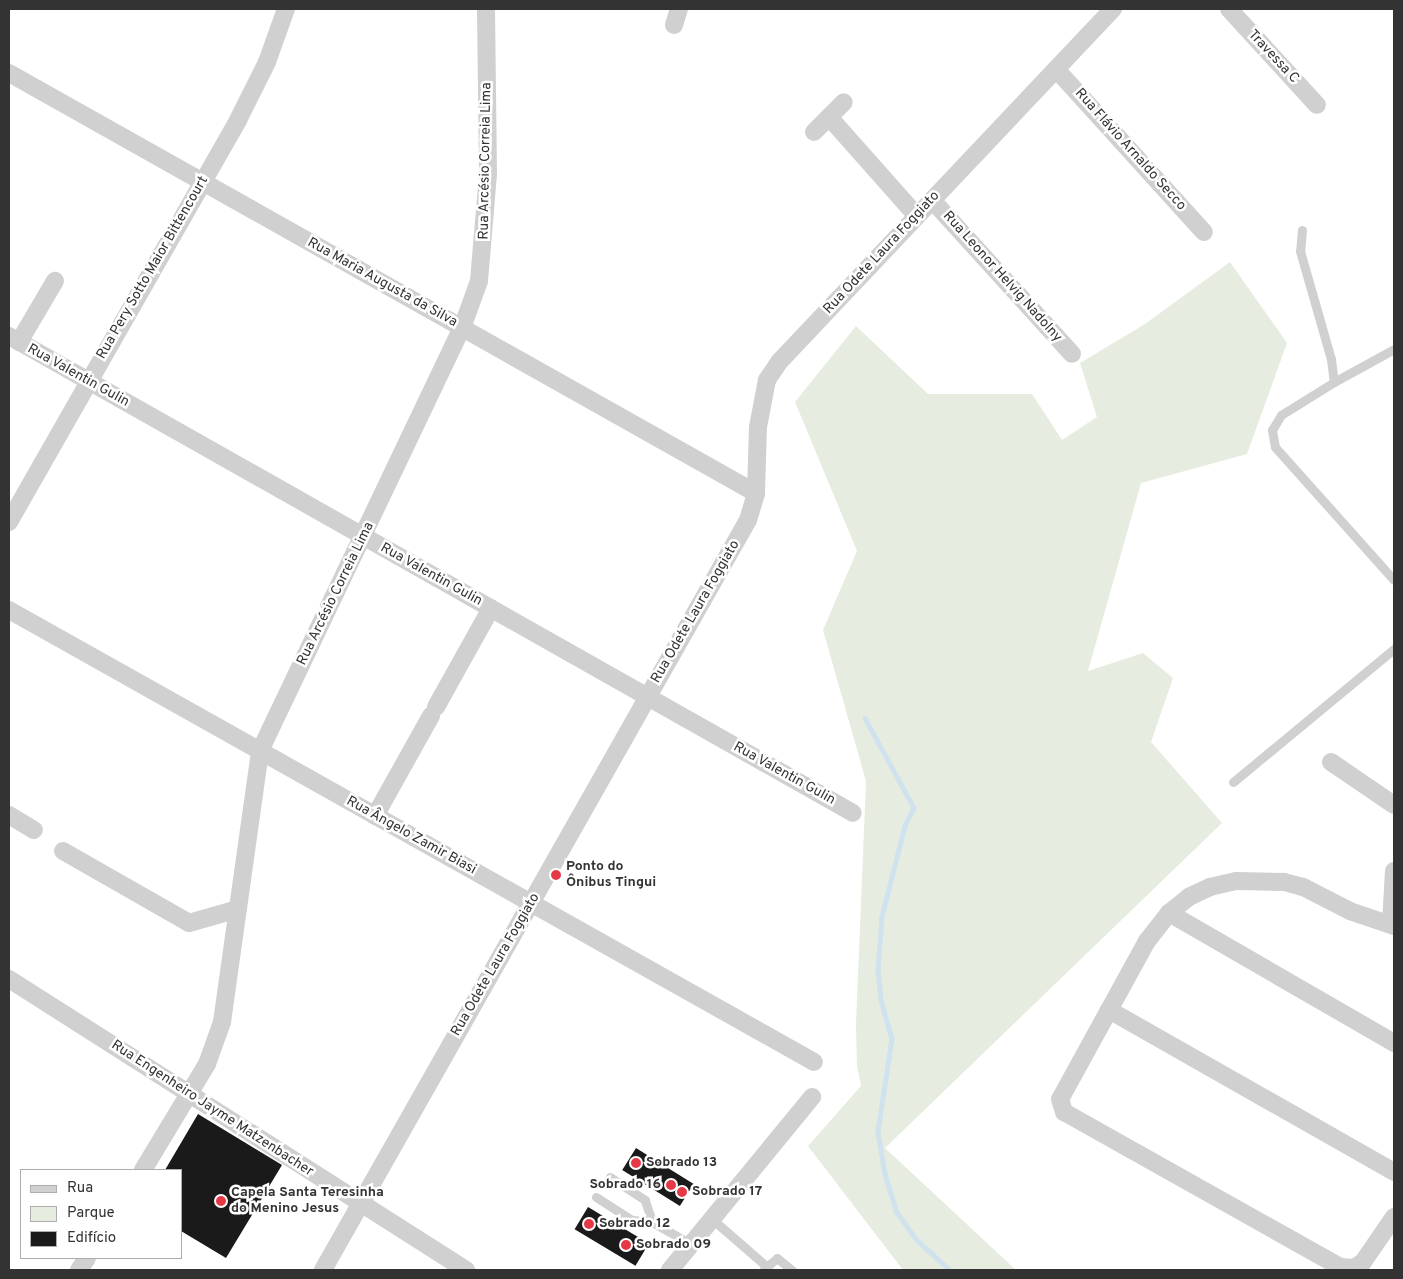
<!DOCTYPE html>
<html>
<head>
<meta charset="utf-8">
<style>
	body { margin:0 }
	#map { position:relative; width:1403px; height:1279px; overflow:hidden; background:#fff; font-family:Overpass,sans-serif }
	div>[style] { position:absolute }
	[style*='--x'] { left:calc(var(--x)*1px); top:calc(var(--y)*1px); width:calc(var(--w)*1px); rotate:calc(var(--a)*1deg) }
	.green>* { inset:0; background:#e6ecdf }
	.stream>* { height:4.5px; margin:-2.25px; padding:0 2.25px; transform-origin:2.25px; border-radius:2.25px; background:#cfe2ee }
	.building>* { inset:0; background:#1a1a1a; transform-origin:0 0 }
	.lane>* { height:9px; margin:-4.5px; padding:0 4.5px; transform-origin:4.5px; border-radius:4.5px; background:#d0d0d0 }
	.street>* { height:18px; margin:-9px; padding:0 9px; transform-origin:9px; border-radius:9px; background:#d0d0d0 }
	.dots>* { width:14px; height:14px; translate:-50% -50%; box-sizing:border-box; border:2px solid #fff; border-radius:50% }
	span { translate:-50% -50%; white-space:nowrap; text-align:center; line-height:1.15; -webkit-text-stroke:5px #fff; paint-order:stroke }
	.street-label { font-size:14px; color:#333 }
	.poi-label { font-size:14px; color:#333; font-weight:700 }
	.left { translate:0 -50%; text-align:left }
	.right { translate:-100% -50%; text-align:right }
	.frame { position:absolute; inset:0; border:10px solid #333; pointer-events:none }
	.legend { position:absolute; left:20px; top:1169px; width:162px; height:90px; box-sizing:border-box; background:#fff; border:1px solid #adadad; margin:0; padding:6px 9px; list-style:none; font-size:15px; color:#333 }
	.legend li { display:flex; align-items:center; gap:10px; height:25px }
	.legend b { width:25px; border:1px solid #adadad }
</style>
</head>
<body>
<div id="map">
	<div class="green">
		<i style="clip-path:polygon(1230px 262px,1287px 343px,1247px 454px,1141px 483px,1088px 671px,1143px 653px,1173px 678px,1151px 742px,1222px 823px,885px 1148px,1016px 1270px,903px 1270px,808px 1146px,861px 1086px,857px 1066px,856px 1025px,866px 781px,823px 630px,857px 551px,795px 402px,856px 326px,928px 394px,1032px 394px,1062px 440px,1097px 417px,1080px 363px,1145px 324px)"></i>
	</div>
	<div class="stream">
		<i style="--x:865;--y:718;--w:102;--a:61.4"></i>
		<i style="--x:914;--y:808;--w:20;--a:117"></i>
		<i style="--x:905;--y:826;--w:94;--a:104.2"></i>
		<i style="--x:882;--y:917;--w:53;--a:94.3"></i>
		<i style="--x:878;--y:970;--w:30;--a:84"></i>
		<i style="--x:881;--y:1000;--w:41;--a:74.2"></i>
		<i style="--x:892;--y:1039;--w:94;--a:98.6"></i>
		<i style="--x:878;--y:1132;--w:43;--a:80.5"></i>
		<i style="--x:885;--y:1174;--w:39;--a:73"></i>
		<i style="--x:896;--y:1211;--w:37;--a:54"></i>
		<i style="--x:918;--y:1241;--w:43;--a:42.2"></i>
	</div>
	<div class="building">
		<i style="clip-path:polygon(198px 1114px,282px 1165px,226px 1258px,181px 1231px,181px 1170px,165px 1170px)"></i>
		<i style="left:636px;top:1148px;width:68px;height:26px;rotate:32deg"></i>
		<i style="left:588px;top:1207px;width:71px;height:26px;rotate:31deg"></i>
	</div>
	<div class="lane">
		<i style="--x:1302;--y:230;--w:21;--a:95"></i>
		<i style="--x:1300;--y:251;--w:112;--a:74"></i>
		<i style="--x:1331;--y:359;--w:23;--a:83"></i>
		<i style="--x:1334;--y:382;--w:62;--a:148.1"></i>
		<i style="--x:1281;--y:415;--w:17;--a:121"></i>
		<i style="--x:1272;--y:430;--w:17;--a:80"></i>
		<i style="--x:1275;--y:447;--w:178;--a:48.2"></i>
		<i style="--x:1334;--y:382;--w:68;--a:-28.8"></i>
		<i style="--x:1233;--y:782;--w:209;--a:-39.6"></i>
		<i style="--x:596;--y:1197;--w:43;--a:32.6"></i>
		<i style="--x:632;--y:1220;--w:20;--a:6"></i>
		<i style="--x:652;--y:1222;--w:23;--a:-108"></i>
		<i style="--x:645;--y:1200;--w:42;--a:-146.7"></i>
		<i style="--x:712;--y:1219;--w:70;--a:41"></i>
		<i style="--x:652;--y:1222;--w:45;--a:29.4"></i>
		<i style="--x:764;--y:1269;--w:17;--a:-40"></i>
		<i style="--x:777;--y:1258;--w:19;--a:39"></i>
	</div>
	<div class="street">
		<i style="--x:1229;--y:9;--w:130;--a:47.5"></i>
		<i style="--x:674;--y:25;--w:17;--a:-73"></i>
		<i style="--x:1056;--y:69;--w:220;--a:47.8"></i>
		<i style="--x:9;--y:73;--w:857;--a:29.35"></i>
		<i style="--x:829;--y:117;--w:132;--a:48.4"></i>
		<i style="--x:814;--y:132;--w:42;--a:-45"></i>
		<i style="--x:932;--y:200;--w:208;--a:47.7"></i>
		<i style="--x:9;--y:336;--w:969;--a:29.47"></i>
		<i style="--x:19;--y:342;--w:71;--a:-59.5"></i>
		<i style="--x:9;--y:522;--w:463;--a:-60.3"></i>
		<i style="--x:238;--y:120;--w:65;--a:-63.4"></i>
		<i style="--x:267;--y:62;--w:56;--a:-70.3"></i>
		<i style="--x:9;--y:610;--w:923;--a:29.31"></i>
		<i style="--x:436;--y:707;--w:113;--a:-60.9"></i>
		<i style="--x:1331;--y:762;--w:76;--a:34.3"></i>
		<i style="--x:9;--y:815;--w:29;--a:31"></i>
		<i style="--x:375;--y:816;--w:115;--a:-60.8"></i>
		<i style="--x:63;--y:851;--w:145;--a:29.7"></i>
		<i style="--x:189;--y:923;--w:51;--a:-15.9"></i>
		<i style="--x:1169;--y:913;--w:260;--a:30"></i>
		<i style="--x:1391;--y:923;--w:52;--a:-86.7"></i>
		<i style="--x:1394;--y:926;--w:46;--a:-161.2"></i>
		<i style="--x:1350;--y:911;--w:53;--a:-152.9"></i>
		<i style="--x:1303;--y:887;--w:20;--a:-165"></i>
		<i style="--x:1284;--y:882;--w:48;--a:-178.8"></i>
		<i style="--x:1236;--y:881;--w:27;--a:167"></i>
		<i style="--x:1210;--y:887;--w:23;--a:155"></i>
		<i style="--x:1189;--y:897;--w:26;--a:141"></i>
		<i style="--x:1169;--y:913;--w:36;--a:128"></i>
		<i style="--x:1147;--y:941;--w:180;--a:118.8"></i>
		<i style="--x:1060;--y:1099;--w:14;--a:73"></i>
		<i style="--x:1064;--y:1112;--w:317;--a:29.3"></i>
		<i style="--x:1340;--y:1267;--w:14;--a:4"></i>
		<i style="--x:1354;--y:1268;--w:11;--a:-34"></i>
		<i style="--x:1363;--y:1262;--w:55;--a:-55.4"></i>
		<i style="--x:9;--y:979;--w:542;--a:32.49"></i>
		<i style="--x:1109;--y:1010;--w:328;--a:29.6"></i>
		<i style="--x:143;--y:1170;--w:124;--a:-58.9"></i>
		<i style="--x:207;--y:1064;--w:45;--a:-70.3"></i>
		<i style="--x:222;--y:1022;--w:274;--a:-82"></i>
		<i style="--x:260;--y:751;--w:469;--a:-64.5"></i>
		<i style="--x:462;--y:328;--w:50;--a:-70.1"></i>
		<i style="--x:479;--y:281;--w:108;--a:-85.2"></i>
		<i style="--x:488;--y:173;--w:164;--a:-90.7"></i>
		<i style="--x:79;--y:1270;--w:14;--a:-56"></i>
		<i style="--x:323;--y:1270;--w:862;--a:-60.46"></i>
		<i style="--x:748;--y:520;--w:28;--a:-73"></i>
		<i style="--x:756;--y:493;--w:66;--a:-88.3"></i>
		<i style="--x:758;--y:427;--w:48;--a:-79.2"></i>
		<i style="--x:767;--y:380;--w:23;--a:-56"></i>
		<i style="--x:780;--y:361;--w:485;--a:-46.6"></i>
		<i style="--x:670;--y:1270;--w:224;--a:-50.6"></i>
	</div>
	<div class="dots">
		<i style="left:556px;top:875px;background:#e63946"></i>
		<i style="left:636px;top:1163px;background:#e63946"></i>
		<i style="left:671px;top:1185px;background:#e63946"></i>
		<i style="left:682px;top:1192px;background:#e63946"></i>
		<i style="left:221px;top:1201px;background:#e63946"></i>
		<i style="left:589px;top:1224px;background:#e63946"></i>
		<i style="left:626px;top:1245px;background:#e63946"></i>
	</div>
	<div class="street-label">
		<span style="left:1273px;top:57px;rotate:47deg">Travessa C</span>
		<span style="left:1130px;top:150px;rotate:48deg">Rua Flávio Arnaldo Secco</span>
		<span style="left:486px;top:161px;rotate:-89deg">Rua Arcésio Correia Lima</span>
		<span style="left:882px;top:253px;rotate:-47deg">Rua Odete Laura Foggiato</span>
		<span style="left:153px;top:268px;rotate:-60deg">Rua Pery Sotto Maior Bittencourt</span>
		<span style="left:1002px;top:277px;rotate:48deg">Rua Leonor Helvig Nadolny</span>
		<span style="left:382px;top:283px;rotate:29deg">Rua Maria Augusta da Silva</span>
		<span style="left:78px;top:376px;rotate:29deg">Rua Valentin Gulin</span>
		<span style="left:431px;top:575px;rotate:29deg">Rua Valentin Gulin</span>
		<span style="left:336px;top:594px;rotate:-64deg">Rua Arcésio Correia Lima</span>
		<span style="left:696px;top:612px;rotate:-60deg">Rua Odete Laura Foggiato</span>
		<span style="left:784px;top:774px;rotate:29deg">Rua Valentin Gulin</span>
		<span style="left:411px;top:836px;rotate:29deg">Rua Ângelo Zamir Biasi</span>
		<span style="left:496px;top:965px;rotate:-60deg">Rua Odete Laura Foggiato</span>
		<span style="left:212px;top:1109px;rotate:33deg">Rua Engenheiro Jayme Matzenbacher</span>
	</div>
	<div class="poi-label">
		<span class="left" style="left:566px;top:875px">Ponto do<br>Ônibus Tingui</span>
		<span class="left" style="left:646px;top:1163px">Sobrado 13</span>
		<span class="right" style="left:661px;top:1185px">Sobrado 16</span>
		<span class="left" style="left:692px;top:1192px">Sobrado 17</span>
		<span class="left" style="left:231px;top:1201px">Capela Santa Teresinha<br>do Menino Jesus</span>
		<span class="left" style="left:599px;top:1224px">Sobrado 12</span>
		<span class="left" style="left:636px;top:1245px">Sobrado 09</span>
	</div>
	<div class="frame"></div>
	<ul class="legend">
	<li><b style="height:6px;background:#d0d0d0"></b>Rua</li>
	<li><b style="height:14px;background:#e6ecdf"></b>Parque</li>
	<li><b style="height:14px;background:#1a1a1a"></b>Edifício</li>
	</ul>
</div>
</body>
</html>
